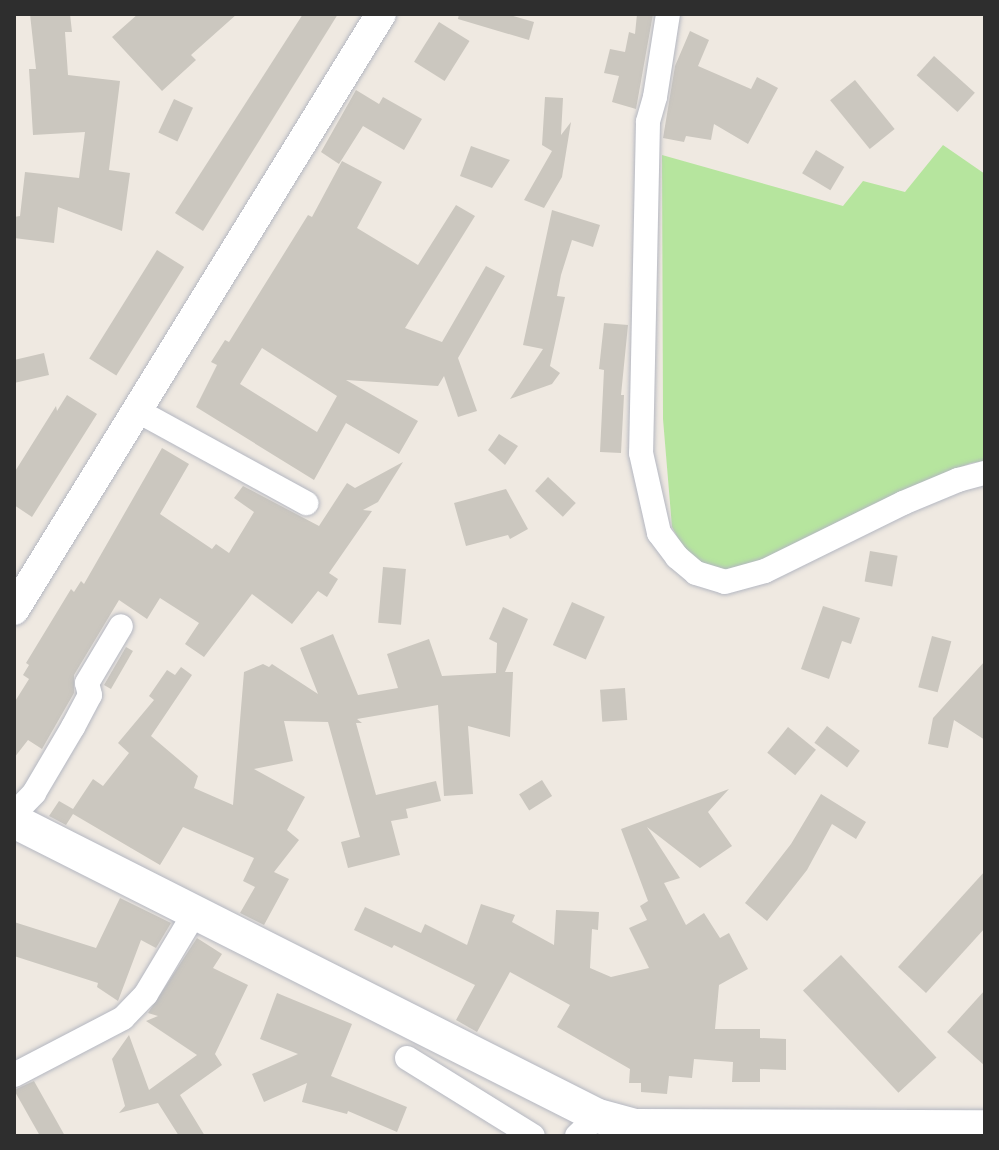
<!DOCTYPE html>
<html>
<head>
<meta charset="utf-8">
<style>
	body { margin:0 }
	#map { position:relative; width:999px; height:1150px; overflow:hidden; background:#efe9e1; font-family:"Noto Sans",sans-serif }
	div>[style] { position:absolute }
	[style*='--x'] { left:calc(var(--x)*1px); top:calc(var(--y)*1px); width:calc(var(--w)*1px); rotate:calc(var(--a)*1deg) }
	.green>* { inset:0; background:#b6e59e }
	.building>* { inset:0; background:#cbc7bf; transform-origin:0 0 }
	.roads { filter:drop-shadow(0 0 2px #b4b7c1) drop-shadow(0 0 2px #b4b7c1) }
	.minor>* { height:24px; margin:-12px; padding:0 12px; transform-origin:12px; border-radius:12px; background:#fff }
	.tertiary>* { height:30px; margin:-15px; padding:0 15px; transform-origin:15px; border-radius:15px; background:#fff }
	.secondary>* { height:34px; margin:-17px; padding:0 17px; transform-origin:17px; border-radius:17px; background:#fff }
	span { translate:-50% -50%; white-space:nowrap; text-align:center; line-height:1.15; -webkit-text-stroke:6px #fff; paint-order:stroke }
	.frame { position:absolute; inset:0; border:16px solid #2e2e2e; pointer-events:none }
</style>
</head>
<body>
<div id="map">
	<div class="green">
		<i style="clip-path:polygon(943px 145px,985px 174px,985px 461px,971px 463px,902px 491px,837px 522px,773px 558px,724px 570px,702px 564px,686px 553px,672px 527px,663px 419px,662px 155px,843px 206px,863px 181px,905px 192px)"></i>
	</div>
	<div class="building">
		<i style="clip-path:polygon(30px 14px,70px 14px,72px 32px,65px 32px,68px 75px,120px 81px,109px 170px,130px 173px,122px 231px,58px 207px,54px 243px,14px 238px,14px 217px,20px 216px,25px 172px,79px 178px,85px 132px,33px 135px,29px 69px,36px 69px)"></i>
		<i style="clip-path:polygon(138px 14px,237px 14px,191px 55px,196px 60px,162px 91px,112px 37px)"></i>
		<i style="clip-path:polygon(303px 14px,338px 14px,203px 231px,175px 213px)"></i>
		<i style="clip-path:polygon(459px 14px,506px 14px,534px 22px,529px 40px,458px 19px)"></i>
		<i style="clip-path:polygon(637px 14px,653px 14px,636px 109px,612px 102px,619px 76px,604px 73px,610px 49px,625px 52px,629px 32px,635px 34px)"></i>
		<i style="left:439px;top:22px;width:36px;height:47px;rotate:32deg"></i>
		<i style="clip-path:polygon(690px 31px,709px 40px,698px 66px,751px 89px,757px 77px,778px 88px,748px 144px,714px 124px,711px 140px,686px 136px,684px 142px,663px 138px,675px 66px)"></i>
		<i style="left:934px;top:56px;width:55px;height:26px;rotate:42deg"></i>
		<i style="left:855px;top:80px;width:63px;height:32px;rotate:51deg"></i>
		<i style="clip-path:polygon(356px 90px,379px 104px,383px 97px,422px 119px,404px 150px,363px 126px,339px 164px,321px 152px)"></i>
		<i style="clip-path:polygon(545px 97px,563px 98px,561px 135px,571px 122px,562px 177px,544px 208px,524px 200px,552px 151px,542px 145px)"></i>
		<i style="left:174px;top:99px;width:21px;height:37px;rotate:25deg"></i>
		<i style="clip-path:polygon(471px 146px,510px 160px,492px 188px,460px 176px)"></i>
		<i style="left:816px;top:150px;width:33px;height:27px;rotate:31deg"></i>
		<i style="clip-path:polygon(evenodd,342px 161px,382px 182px,357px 228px,418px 265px,456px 205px,475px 216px,405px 328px,442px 342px,486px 266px,505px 276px,458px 358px,477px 411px,458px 417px,444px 376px,438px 386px,346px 380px,418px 421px,399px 454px,346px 423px,314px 480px,196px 407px,217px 365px,211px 362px,225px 340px,229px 342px,308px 215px,312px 217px,342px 161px,262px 348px,337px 396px,317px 432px,240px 384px,262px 348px)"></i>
		<i style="clip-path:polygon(552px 210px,600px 225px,593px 247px,572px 240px,561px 275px,557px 296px,565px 297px,550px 366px,560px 373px,552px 384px,510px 399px,543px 349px,523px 345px)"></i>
		<i style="left:157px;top:250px;width:32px;height:128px;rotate:32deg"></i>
		<i style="clip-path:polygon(604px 323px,628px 325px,621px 395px,624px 395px,621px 453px,600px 452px,604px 370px,599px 369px)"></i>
		<i style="clip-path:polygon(44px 353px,49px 375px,14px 383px,14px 360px)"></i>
		<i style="clip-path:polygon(67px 395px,97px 414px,32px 517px,14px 505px,14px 473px,56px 406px,57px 411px)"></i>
		<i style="clip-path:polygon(499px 434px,518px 446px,505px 465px,488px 450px)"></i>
		<i style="clip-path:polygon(162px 448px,189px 464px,160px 514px,212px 549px,216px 544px,229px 553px,254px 512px,234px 498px,243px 486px,319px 526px,347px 483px,355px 488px,403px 462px,378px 502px,363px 510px,372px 511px,329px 573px,338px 579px,327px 597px,318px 591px,292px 624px,252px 594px,204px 657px,185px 644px,199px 623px,160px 598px,147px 619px,119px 600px,74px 675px,74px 693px,42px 749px,28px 740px,14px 758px,14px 703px,29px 679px,23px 675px,29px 665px,26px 663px,71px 589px,74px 592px,81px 581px,84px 584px)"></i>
		<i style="left:548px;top:477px;width:38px;height:19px;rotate:43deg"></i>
		<i style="clip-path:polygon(506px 489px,528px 529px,510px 539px,508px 535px,466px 546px,454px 503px)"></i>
		<i style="left:870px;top:551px;width:28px;height:31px;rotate:10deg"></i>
		<i style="left:383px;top:567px;width:23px;height:56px;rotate:5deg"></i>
		<i style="left:572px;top:602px;width:36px;height:47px;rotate:24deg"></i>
		<i style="clip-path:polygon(823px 606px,860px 618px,851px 644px,842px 641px,829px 679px,801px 669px)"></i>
		<i style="clip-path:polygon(503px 607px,528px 619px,505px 672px,513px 672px,510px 737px,468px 726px,473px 794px,444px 796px,438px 705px,357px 719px,362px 723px,356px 723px,376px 795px,436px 781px,441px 801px,406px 809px,408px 818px,391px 821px,400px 855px,348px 868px,341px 842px,360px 837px,328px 722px,284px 721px,293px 761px,254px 769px,305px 797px,287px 830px,299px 840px,274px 872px,289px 879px,264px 925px,240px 913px,255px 887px,243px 881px,254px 858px,183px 827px,160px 865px,73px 814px,66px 825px,49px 816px,59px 801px,73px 809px,93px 779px,103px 786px,129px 753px,118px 743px,154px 700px,149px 696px,167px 670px,175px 675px,181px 667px,192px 675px,151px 736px,198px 776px,194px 788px,233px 805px,244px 672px,263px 664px,269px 667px,272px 664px,318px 694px,300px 648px,333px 634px,358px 695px,398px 688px,387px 654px,429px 639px,442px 676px,496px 673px,497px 643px,489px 639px)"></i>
		<i style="left:932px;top:636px;width:20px;height:53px;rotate:15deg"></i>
		<i style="left:126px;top:647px;width:8px;height:44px;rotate:30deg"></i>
		<i style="clip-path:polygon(985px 661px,985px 740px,954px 720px,948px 748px,928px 744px,933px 718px)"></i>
		<i style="left:625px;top:688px;width:32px;height:25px;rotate:86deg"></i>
		<i style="left:827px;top:726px;width:41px;height:21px;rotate:37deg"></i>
		<i style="left:788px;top:727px;width:36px;height:33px;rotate:39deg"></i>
		<i style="left:542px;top:780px;width:19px;height:27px;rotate:58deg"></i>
		<i style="clip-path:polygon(729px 789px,708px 812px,732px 846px,700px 868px,647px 827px,680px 878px,664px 883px,686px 925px,704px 913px,720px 938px,729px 933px,748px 969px,719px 985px,715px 1029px,760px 1029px,760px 1038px,786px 1039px,786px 1070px,760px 1069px,760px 1082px,732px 1082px,733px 1062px,694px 1059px,692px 1078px,669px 1076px,667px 1094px,641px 1092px,641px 1083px,629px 1083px,630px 1069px,557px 1027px,570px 1005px,510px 972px,477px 1032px,456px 1020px,475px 985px,394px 945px,392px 948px,354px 930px,365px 907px,421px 933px,425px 924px,467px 945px,481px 904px,515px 915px,512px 922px,554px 945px,556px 910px,599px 912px,598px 930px,592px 929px,590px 968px,611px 977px,649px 968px,629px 928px,647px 920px,640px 906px,648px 901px,621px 829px)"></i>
		<i style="clip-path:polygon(821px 794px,866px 822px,856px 839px,832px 824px,807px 870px,767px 921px,745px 903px,791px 844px)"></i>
		<i style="clip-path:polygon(985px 871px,985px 928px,926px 993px,898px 967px)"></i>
		<i style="clip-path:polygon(120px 898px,171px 923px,156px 948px,141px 940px,118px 1001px,97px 987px,98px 983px,14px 956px,14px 922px,96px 948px)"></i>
		<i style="clip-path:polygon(197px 938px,222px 954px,213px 968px,248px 985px,215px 1054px,222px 1065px,180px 1095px,205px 1136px,179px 1136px,158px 1103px,119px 1113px,125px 1106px,112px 1059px,129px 1035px,149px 1090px,197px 1055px,146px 1021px,158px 1016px,148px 1013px)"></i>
		<i style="left:841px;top:955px;width:140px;height:52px;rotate:47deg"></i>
		<i style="clip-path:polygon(985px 990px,985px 1066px,947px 1032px)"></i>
		<i style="clip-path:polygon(277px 993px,352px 1024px,331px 1076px,407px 1107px,397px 1132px,348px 1111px,347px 1114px,302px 1102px,307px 1083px,264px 1102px,252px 1074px,298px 1054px,260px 1039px)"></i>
		<i style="clip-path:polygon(34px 1081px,65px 1136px,40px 1136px,14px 1090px)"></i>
	</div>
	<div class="roads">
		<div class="minor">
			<i style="--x:668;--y:14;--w:84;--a:98.9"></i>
			<i style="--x:655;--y:97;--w:26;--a:106"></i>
			<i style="--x:648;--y:122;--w:331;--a:91.2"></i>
			<i style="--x:641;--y:453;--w:82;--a:77.3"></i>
			<i style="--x:659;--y:533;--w:30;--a:53"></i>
			<i style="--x:677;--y:557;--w:25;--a:40"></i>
			<i style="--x:696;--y:573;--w:30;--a:17"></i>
			<i style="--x:725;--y:582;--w:41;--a:-15.4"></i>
			<i style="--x:765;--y:571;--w:154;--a:-26.2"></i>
			<i style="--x:903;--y:503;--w:60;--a:-22.7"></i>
			<i style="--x:958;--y:480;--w:28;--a:-15"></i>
			<i style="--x:138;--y:411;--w:192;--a:28.7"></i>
			<i style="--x:14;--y:814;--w:29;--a:-46"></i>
			<i style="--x:34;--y:793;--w:77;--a:-59.4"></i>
			<i style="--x:73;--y:727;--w:36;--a:-62"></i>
			<i style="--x:90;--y:695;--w:12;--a:-104"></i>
			<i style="--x:87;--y:683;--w:66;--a:-59.2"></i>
			<i style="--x:407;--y:1058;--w:148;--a:31.8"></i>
			<i style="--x:14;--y:1075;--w:123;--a:-27.6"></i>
			<i style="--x:123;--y:1018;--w:33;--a:-46"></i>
			<i style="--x:146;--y:994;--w:93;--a:-59"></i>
			<i style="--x:577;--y:1136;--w:29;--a:-44"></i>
		</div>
		<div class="tertiary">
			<i style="--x:14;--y:610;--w:700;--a:-58.38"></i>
		</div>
		<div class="secondary">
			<i style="--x:14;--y:821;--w:654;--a:26.8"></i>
			<i style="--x:598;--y:1116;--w:38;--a:15"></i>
			<i style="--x:635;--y:1126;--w:350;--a:0.2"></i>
		</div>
	</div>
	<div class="frame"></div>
</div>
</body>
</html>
